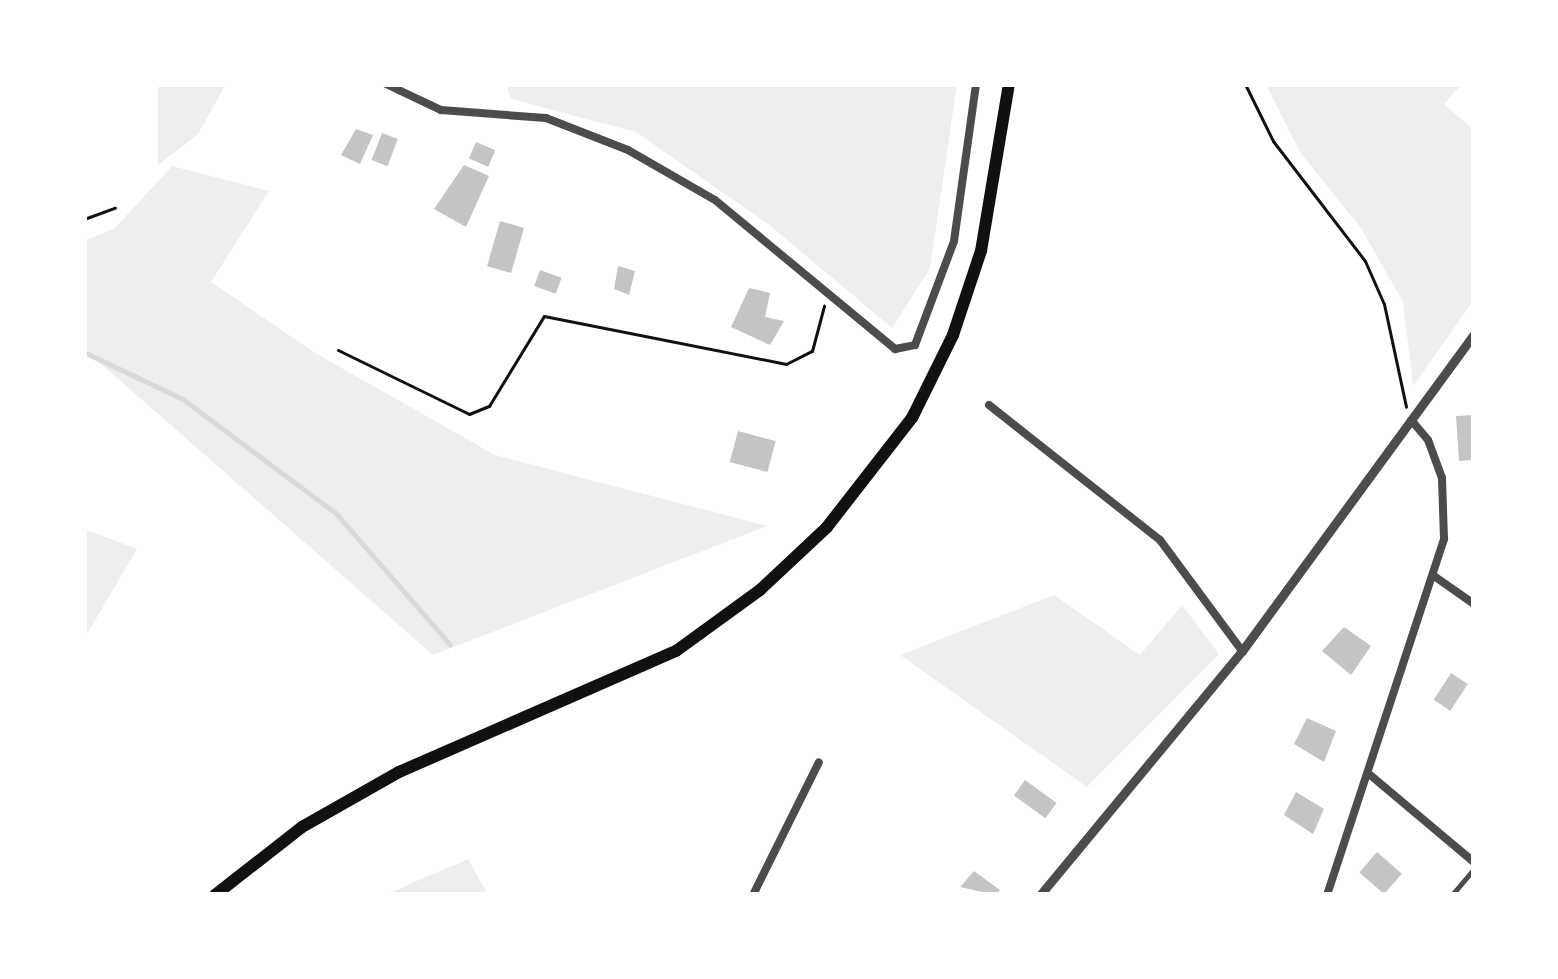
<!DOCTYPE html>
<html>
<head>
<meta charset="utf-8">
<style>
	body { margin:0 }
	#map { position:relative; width:1558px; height:979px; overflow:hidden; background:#fff; font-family:Poppins,sans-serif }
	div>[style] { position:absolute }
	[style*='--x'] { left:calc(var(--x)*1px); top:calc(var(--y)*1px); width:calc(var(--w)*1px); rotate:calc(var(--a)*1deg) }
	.green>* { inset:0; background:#eee }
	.stream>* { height:4.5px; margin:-2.25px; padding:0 2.25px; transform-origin:2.25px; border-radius:2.25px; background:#d9d9d9 }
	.building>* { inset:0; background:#c4c4c4; transform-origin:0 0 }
	.path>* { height:3px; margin:-1.5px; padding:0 1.5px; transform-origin:1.5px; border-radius:1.5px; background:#111 }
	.service>* { height:4.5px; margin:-2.25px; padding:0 2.25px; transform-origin:2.25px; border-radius:2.25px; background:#4c4c4c }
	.minor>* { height:8px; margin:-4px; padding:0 4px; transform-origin:4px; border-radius:4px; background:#4c4c4c }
	.tertiary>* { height:9px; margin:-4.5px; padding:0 4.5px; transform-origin:4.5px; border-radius:4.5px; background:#4c4c4c }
	.trunk>* { height:12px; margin:-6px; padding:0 6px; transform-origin:6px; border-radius:6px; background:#111 }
	span { translate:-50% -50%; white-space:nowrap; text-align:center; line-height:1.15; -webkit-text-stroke:12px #fff; paint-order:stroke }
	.frame { position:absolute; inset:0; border:87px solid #fff; pointer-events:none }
</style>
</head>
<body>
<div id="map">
	<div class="green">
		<i style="clip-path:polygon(158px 84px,226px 84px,198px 134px,158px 165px)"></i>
		<i style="clip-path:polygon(506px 84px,957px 84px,930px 268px,892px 328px,768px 224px,636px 132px,511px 99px)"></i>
		<i style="clip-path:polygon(1266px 84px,1462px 84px,1444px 104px,1474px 130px,1474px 300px,1413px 386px,1403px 302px,1361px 228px,1299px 151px)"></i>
		<i style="clip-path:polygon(172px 166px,269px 191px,211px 282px,317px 354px,495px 455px,767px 526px,433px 655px,84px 349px,84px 241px,115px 228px)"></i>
		<i style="clip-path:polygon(84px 529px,137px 549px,84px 639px)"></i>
		<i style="clip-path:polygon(1054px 595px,1140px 655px,1182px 605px,1219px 654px,1087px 787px,900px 655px)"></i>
		<i style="clip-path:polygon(468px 859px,488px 895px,384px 895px)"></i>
	</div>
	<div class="stream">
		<i style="--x:84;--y:352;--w:110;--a:25.4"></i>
		<i style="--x:183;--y:399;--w:191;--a:36.7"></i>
		<i style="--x:336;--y:513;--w:174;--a:49"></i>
	</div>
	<div class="building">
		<i style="clip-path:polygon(356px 129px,373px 135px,360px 164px,341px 155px)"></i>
		<i style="left:382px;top:133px;width:17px;height:29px;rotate:21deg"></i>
		<i style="left:476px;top:142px;width:21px;height:18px;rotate:23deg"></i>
		<i style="clip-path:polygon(464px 165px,489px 176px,466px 227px,434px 209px)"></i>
		<i style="left:500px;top:221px;width:25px;height:47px;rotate:16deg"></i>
		<i style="clip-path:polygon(618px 266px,635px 271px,629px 295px,614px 289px)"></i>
		<i style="left:540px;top:270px;width:23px;height:17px;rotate:20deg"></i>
		<i style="clip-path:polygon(749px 288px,770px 293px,765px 317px,784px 321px,770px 345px,731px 327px)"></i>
		<i style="clip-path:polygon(1474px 415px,1474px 460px,1459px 461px,1456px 416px)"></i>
		<i style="left:738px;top:431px;width:39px;height:32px;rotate:15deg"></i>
		<i style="clip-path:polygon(1344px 627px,1371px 646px,1351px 675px,1322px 651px)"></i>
		<i style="left:1451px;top:673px;width:20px;height:32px;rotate:33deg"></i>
		<i style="clip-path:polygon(1307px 718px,1336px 731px,1324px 762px,1294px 744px)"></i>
		<i style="left:1025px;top:780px;width:39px;height:19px;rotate:36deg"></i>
		<i style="clip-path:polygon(1296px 792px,1324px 809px,1313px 834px,1284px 815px)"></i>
		<i style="left:1377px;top:852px;width:33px;height:27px;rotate:41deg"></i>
		<i style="clip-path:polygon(974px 871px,1000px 890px,996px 895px,960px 887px)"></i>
	</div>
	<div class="path">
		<i style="--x:1245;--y:84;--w:64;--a:63.8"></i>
		<i style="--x:1273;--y:141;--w:151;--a:52.5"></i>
		<i style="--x:1365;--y:261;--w:47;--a:66.2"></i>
		<i style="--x:1384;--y:304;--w:105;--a:77.9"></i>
		<i style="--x:84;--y:219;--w:33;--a:-20"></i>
		<i style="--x:338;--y:350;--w:146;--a:26"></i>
		<i style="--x:469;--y:414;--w:22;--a:-22"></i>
		<i style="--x:489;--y:406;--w:105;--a:-58.6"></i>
		<i style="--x:544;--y:316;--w:247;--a:11.2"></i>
		<i style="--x:786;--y:364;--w:29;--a:-27"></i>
		<i style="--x:812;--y:351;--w:47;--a:-75.1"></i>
	</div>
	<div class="service">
		<i style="--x:1452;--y:895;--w:34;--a:-50"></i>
	</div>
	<div class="minor">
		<i style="--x:386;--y:84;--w:61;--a:25.3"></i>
		<i style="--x:441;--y:110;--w:105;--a:4.4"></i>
		<i style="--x:546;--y:118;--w:88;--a:21.3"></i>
		<i style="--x:628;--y:150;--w:100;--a:29.9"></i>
		<i style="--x:715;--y:200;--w:234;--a:39.6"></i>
		<i style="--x:895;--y:349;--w:20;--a:-11"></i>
		<i style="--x:915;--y:345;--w:111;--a:-69.4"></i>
		<i style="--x:954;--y:241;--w:159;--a:-82"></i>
		<i style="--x:989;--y:405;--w:218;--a:38.3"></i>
		<i style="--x:1160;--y:540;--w:138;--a:53.5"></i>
		<i style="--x:1434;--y:576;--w:49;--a:35"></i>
		<i style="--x:1369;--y:774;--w:137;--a:40"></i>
		<i style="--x:753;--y:895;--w:148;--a:-63.6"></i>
		<i style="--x:1327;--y:895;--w:375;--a:-71.8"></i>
		<i style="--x:1444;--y:539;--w:61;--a:-91.9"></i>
		<i style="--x:1442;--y:478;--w:40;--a:-110.2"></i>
		<i style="--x:1428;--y:440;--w:26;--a:-130"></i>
	</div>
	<div class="tertiary">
		<i style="--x:1040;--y:895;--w:317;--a:-50.4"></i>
		<i style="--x:1242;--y:651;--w:393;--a:-53.8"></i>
	</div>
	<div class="trunk">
		<i style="--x:215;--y:895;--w:110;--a:-38"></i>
		<i style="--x:302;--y:827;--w:112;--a:-29.6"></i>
		<i style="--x:399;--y:772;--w:302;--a:-23.6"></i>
		<i style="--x:676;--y:651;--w:104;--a:-36"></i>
		<i style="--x:760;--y:590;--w:92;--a:-43.2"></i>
		<i style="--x:827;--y:527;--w:138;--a:-52.1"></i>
		<i style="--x:912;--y:418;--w:93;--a:-63.7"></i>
		<i style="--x:953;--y:335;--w:89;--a:-71.6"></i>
		<i style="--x:981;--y:251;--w:169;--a:-80.5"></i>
	</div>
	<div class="frame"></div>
</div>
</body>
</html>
